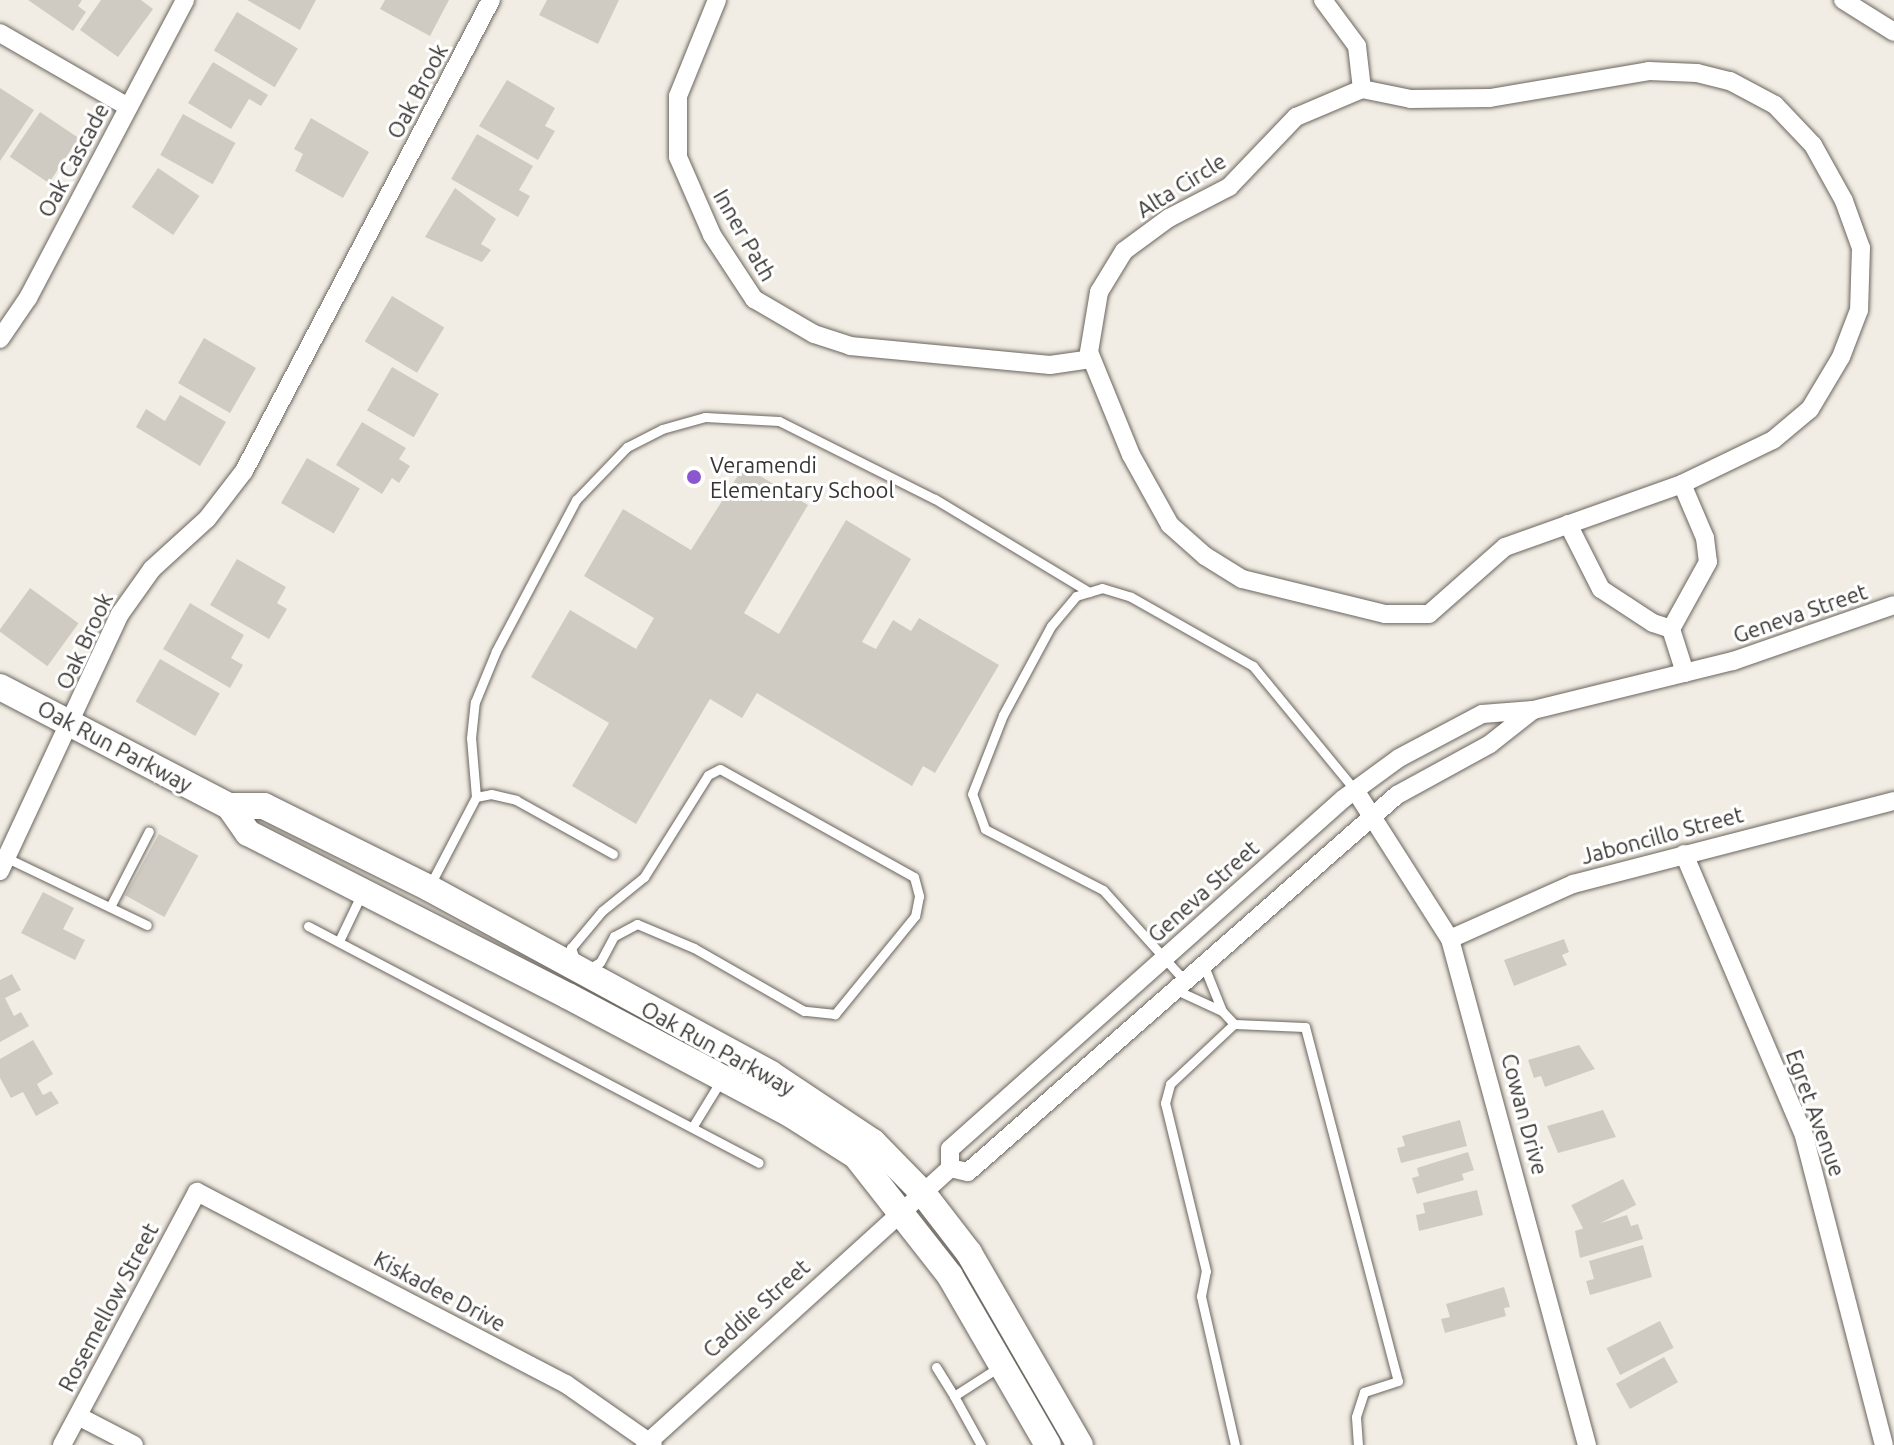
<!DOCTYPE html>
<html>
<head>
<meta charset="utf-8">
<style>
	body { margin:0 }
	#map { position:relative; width:1894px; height:1445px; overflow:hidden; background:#f2ede4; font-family:Ubuntu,sans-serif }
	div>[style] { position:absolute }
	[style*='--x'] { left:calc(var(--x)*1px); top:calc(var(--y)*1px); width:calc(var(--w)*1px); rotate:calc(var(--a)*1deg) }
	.building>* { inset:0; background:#d0cbc2; transform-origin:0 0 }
	.roads { filter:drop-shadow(0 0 2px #6a655e) drop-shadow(0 0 2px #6a655e) }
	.lane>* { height:9px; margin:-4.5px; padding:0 4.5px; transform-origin:4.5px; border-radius:4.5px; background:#fff }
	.street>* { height:18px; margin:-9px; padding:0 9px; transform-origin:9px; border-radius:9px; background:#fff }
	.secondary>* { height:26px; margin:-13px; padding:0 13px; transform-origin:13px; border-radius:13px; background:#fff }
	.dots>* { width:22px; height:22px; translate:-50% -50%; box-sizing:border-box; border:4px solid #fff; border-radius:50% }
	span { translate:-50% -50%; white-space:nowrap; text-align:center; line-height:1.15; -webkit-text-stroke:6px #fff; paint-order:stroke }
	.street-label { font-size:22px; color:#373532 }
	.poi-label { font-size:22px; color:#373532 }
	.left { translate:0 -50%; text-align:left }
</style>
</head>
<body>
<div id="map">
	<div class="building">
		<i style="clip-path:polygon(28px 0,82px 0,78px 6px,86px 12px,73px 31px)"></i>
		<i style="clip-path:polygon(101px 0,141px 0,153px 9px,118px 57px,80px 30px)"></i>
		<i style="clip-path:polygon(247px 0,316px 0,300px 30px)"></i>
		<i style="clip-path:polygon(385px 0,449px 0,430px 36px,380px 9px)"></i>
		<i style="clip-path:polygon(547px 0,619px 0,598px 44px,539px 15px)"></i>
		<i style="left:237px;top:12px;width:71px;height:45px;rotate:31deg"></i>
		<i style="clip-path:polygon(213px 62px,268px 95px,261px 106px,249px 99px,231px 129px,188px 103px)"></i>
		<i style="clip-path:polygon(507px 80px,555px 108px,545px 126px,555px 131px,538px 160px,479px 126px)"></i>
		<i style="clip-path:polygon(0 88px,34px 110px,0 161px)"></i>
		<i style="left:40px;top:112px;width:47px;height:54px;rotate:34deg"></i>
		<i style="left:183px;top:114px;width:60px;height:47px;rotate:29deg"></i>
		<i style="clip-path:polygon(311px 118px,369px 152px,343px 198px,295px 171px,303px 154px,294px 149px)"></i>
		<i style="clip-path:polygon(477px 134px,533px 166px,519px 190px,530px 196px,518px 217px,451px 179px)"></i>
		<i style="left:158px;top:168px;width:50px;height:47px;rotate:34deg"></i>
		<i style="clip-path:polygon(455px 188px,496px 219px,481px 244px,491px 250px,482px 262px,425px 237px)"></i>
		<i style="left:392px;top:296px;width:61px;height:53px;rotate:31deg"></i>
		<i style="left:204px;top:338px;width:60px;height:52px;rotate:30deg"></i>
		<i style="left:392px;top:367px;width:54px;height:50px;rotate:30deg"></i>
		<i style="clip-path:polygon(180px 395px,226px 422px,200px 466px,136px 427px,146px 409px,165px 421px)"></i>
		<i style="clip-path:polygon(362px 422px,406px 448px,399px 459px,410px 466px,399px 483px,392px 478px,382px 494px,336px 465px)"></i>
		<i style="left:307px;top:458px;width:61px;height:52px;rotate:30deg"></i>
		<i style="clip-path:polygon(744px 466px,808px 505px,744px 613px,779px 634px,846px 520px,911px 559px,862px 642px,876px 649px,893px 620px,911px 631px,919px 618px,999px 665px,935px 773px,923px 766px,912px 786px,757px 693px,742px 718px,710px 699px,636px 824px,572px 786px,609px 723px,531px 677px,570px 610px,636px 649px,654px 618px,584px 576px,623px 509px,691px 550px)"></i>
		<i style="clip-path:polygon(237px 559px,286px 587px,277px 603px,287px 609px,269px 639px,210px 605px)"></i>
		<i style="left:30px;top:588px;width:60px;height:53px;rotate:36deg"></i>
		<i style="clip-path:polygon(190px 603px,244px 635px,231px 658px,243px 665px,230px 688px,163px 649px)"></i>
		<i style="left:160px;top:659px;width:69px;height:49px;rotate:30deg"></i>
		<i style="left:159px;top:834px;width:45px;height:70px;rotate:29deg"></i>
		<i style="clip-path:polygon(43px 892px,74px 908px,63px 929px,85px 940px,75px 960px,21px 933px)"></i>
		<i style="clip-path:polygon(1564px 939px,1569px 952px,1562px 955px,1567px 965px,1514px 986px,1504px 960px)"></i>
		<i style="clip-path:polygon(12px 974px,21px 990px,5px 998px,14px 1016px,21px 1012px,29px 1026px,0 1042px,0 980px)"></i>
		<i style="clip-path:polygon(33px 1040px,53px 1074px,37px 1084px,43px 1095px,51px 1091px,59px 1103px,36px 1116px,23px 1092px,11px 1098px,0 1078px,0 1059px)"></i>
		<i style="clip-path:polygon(1579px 1045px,1595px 1069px,1545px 1087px,1541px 1076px,1534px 1078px,1528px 1060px)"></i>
		<i style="clip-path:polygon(1603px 1110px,1616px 1137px,1558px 1153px,1547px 1126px)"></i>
		<i style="clip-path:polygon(1460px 1120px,1467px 1146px,1401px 1163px,1397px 1148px,1405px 1146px,1402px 1136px)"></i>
		<i style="clip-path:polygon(1468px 1152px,1474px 1170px,1462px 1174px,1464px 1180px,1417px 1194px,1412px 1178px,1419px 1176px,1417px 1168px)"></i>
		<i style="left:1623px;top:1179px;width:29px;height:58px;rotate:63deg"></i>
		<i style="clip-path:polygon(1477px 1190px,1483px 1215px,1419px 1231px,1416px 1215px,1425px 1213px,1423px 1203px)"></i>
		<i style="clip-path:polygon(1627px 1215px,1631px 1226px,1638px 1224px,1643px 1239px,1580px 1258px,1575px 1231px)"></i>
		<i style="clip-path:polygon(1643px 1245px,1652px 1277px,1590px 1295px,1586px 1281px,1594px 1279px,1589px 1261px)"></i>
		<i style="clip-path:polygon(1504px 1287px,1510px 1307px,1504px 1308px,1506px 1316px,1445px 1333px,1441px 1319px,1450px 1317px,1446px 1304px)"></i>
		<i style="left:1660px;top:1321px;width:30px;height:60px;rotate:63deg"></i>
		<i style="left:1664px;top:1357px;width:29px;height:55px;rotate:61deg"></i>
	</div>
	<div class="roads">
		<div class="lane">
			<i style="--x:720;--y:769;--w:222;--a:29.1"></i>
			<i style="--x:914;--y:877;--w:20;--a:75"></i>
			<i style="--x:919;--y:896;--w:20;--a:101"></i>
			<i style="--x:915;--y:916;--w:127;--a:129.2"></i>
			<i style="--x:835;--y:1014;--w:31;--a:-174"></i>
			<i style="--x:804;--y:1011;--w:127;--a:-150.2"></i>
			<i style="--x:694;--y:948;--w:62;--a:-157.2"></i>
			<i style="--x:637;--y:924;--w:26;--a:152"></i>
			<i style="--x:614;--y:936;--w:30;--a:118"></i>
			<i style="--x:600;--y:962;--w:23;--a:149"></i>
			<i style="--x:580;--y:974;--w:28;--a:-109"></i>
			<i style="--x:571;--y:948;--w:48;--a:-50"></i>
			<i style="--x:602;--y:911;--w:54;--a:-39"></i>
			<i style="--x:644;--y:877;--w:120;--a:-57.9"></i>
			<i style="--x:708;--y:775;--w:13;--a:-27"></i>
			<i style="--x:476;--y:797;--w:59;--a:-94.8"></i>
			<i style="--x:471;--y:738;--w:36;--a:-84"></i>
			<i style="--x:475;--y:702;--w:55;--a:-67.6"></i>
			<i style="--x:496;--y:651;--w:171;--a:-62.1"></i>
			<i style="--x:576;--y:500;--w:74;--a:-46.1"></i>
			<i style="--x:627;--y:447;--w:39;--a:-27"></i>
			<i style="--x:662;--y:429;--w:45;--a:-15.6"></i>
			<i style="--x:705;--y:417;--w:74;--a:3.1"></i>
			<i style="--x:779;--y:421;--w:174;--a:26.6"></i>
			<i style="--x:935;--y:499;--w:180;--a:31.1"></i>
			<i style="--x:7;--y:858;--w:155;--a:25.6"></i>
			<i style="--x:430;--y:885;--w:99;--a:-62.4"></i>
			<i style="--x:476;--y:797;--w:15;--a:-11"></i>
			<i style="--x:491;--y:794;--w:26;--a:13"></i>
			<i style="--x:516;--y:800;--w:111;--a:29.1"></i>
			<i style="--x:110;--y:907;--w:85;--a:-62.8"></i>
			<i style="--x:308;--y:926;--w:509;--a:27.72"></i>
			<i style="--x:339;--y:941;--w:51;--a:-64.4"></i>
			<i style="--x:1204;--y:966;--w:48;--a:68.2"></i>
			<i style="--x:1184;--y:980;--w:121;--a:-132"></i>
			<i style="--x:1103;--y:890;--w:133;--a:-152.7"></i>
			<i style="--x:985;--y:829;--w:37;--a:-110"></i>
			<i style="--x:972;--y:794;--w:85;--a:-68.6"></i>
			<i style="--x:1003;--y:715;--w:101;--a:-61.7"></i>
			<i style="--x:1051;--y:626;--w:39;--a:-50"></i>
			<i style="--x:1076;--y:596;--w:27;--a:-17"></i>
			<i style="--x:1102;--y:588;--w:30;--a:17"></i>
			<i style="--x:1131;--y:597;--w:140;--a:29.5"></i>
			<i style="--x:1253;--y:666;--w:161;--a:50.6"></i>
			<i style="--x:1174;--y:989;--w:53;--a:24.6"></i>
			<i style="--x:1222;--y:1011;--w:18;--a:47"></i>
			<i style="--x:693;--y:1126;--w:52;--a:-58.5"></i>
			<i style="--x:936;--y:1367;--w:34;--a:58"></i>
			<i style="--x:981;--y:1445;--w:56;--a:-118.9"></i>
			<i style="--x:954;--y:1396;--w:54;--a:-32.8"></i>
			<i style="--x:1235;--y:1445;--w:153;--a:-102.9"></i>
			<i style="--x:1201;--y:1296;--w:25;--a:-79"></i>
			<i style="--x:1206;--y:1271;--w:173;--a:-103.7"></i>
			<i style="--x:1165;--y:1103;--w:20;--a:-75"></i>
			<i style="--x:1170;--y:1084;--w:88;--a:-43.2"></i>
			<i style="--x:1234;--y:1024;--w:71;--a:2.4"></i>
			<i style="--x:1305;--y:1027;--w:366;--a:75.3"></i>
			<i style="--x:1398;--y:1381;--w:36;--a:162"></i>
			<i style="--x:1364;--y:1392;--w:26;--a:108"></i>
			<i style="--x:1356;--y:1417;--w:28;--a:86"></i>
		</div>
		<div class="street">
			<i style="--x:717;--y:0;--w:104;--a:112.1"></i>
			<i style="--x:678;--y:96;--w:61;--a:90"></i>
			<i style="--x:678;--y:157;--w:85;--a:66.4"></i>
			<i style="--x:712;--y:235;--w:77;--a:56.7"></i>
			<i style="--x:754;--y:299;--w:69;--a:30.3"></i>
			<i style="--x:814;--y:334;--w:38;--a:18"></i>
			<i style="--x:850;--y:346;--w:201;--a:5.4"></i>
			<i style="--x:1050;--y:365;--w:41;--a:-8.3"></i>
			<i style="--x:1323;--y:0;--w:57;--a:53.5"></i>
			<i style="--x:1357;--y:46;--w:43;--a:83.4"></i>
			<i style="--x:1843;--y:0;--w:60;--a:32.1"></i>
			<i style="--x:0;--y:33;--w:148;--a:30"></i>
			<i style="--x:1649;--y:71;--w:48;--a:2.4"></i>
			<i style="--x:1697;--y:73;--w:34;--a:14"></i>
			<i style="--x:1730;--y:81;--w:51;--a:28.1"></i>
			<i style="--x:1775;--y:105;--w:55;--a:46.5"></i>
			<i style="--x:1813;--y:145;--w:64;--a:61"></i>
			<i style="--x:1844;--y:201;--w:50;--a:70.1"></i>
			<i style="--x:1861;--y:248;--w:62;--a:91.8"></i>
			<i style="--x:1859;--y:310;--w:50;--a:111"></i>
			<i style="--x:1841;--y:357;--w:61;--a:120.8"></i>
			<i style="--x:1810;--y:409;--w:48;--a:140"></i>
			<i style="--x:1773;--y:440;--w:101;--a:154.2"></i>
			<i style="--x:1682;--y:484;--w:188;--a:160.4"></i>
			<i style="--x:1505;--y:547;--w:101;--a:138.6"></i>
			<i style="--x:1429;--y:614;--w:44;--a:180"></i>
			<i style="--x:1385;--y:614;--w:147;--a:-166.2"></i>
			<i style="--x:1242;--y:579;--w:44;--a:-148.1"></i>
			<i style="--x:1205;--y:556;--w:47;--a:-138.5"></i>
			<i style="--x:1170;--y:525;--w:80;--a:-119.1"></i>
			<i style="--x:1131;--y:455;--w:111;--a:-112.2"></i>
			<i style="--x:1089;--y:352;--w:61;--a:-80.5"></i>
			<i style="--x:1099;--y:292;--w:48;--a:-58.6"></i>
			<i style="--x:1124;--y:251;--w:56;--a:-36.3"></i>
			<i style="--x:1169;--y:218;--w:68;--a:-27.3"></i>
			<i style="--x:1229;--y:187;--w:97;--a:-46.3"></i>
			<i style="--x:1296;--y:117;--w:72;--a:-23"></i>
			<i style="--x:1362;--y:89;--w:50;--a:11.5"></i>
			<i style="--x:1411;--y:99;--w:79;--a:-0.7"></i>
			<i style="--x:1490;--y:98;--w:161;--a:-9.6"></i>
			<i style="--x:0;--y:339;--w:50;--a:-55.7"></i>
			<i style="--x:28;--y:298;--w:337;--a:-62.2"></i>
			<i style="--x:1682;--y:484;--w:59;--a:66.9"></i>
			<i style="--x:1705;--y:538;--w:24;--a:83"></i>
			<i style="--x:1708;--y:562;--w:77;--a:118.9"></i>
			<i style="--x:1671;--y:629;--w:46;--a:72.3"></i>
			<i style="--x:1568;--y:524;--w:73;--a:63.1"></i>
			<i style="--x:1601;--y:589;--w:62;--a:33.2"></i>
			<i style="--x:1653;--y:623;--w:19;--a:18"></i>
			<i style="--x:1355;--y:790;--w:177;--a:57.5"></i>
			<i style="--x:1450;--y:939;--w:524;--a:74.85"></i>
			<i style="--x:1684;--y:854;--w:306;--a:66.9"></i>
			<i style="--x:1804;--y:1136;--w:319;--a:75.5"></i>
			<i style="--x:0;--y:871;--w:284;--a:-65"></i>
			<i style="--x:120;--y:614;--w:55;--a:-54.6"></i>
			<i style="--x:152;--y:569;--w:74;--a:-42.3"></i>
			<i style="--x:207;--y:519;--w:61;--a:-52.4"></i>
			<i style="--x:244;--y:471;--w:532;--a:-62.33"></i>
			<i style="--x:1450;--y:939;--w:135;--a:-24.1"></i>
			<i style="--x:1573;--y:884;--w:332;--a:-14.5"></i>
			<i style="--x:950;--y:1168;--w:19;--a:-90"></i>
			<i style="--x:950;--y:1149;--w:526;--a:-41.69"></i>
			<i style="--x:1343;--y:799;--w:69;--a:-36.2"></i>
			<i style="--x:1399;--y:758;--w:94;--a:-27.9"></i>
			<i style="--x:1482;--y:714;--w:51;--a:-4.5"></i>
			<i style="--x:1533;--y:710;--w:206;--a:-13.8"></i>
			<i style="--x:1733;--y:661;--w:170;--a:-19.2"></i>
			<i style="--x:950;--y:1168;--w:18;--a:13"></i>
			<i style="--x:968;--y:1172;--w:571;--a:-41.31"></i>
			<i style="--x:1397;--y:795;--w:106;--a:-28.7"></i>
			<i style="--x:1490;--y:744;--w:55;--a:-38.3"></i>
			<i style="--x:78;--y:1416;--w:63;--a:27.4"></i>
			<i style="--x:62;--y:1445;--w:287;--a:-61.9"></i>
			<i style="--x:197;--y:1192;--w:416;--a:27.5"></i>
			<i style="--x:566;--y:1384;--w:106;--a:35"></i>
			<i style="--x:645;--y:1445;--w:412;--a:-42.2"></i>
		</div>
		<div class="secondary">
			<i style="--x:0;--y:687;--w:258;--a:27.5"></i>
			<i style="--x:229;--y:806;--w:33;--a:55"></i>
			<i style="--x:248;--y:833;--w:359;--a:27"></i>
			<i style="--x:568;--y:996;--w:251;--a:28"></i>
			<i style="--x:790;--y:1114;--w:78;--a:32.5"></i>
			<i style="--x:856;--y:1156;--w:152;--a:51.9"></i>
			<i style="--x:950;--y:1276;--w:195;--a:59.9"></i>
			<i style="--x:229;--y:806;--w:35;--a:0"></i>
			<i style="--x:264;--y:806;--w:184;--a:26.4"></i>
			<i style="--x:429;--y:888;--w:389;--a:28.5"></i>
			<i style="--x:771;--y:1074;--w:123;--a:33.7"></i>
			<i style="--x:873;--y:1142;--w:70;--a:45.6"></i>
			<i style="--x:922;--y:1192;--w:77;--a:52.4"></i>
			<i style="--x:969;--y:1253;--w:222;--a:60"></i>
		</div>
	</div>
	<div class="dots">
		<i style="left:694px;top:477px;background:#8a57d0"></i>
	</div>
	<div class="street-label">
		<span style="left:417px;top:91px;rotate:-62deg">Oak Brook</span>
		<span style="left:73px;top:160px;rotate:-62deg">Oak Cascade</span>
		<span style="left:1181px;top:185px;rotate:-32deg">Alta Circle</span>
		<span style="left:745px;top:235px;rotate:60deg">Inner Path</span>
		<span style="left:1800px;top:613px;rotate:-19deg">Geneva Street</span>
		<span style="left:84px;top:641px;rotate:-65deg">Oak Brook</span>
		<span style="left:115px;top:746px;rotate:28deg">Oak Run Parkway</span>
		<span style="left:1662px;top:835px;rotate:-15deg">Jaboncillo Street</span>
		<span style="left:1203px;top:891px;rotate:-42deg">Geneva Street</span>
		<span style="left:718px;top:1048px;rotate:29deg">Oak Run Parkway</span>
		<span style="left:1816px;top:1113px;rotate:70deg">Egret Avenue</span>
		<span style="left:1525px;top:1114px;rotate:75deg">Cowan Drive</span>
		<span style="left:440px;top:1291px;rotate:28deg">Kiskadee Drive</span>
		<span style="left:108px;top:1307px;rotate:-62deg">Rosemellow Street</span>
		<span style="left:756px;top:1308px;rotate:-42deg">Caddie Street</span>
	</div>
	<div class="poi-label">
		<span class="left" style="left:710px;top:477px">Veramendi<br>Elementary School</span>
	</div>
</div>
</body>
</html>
